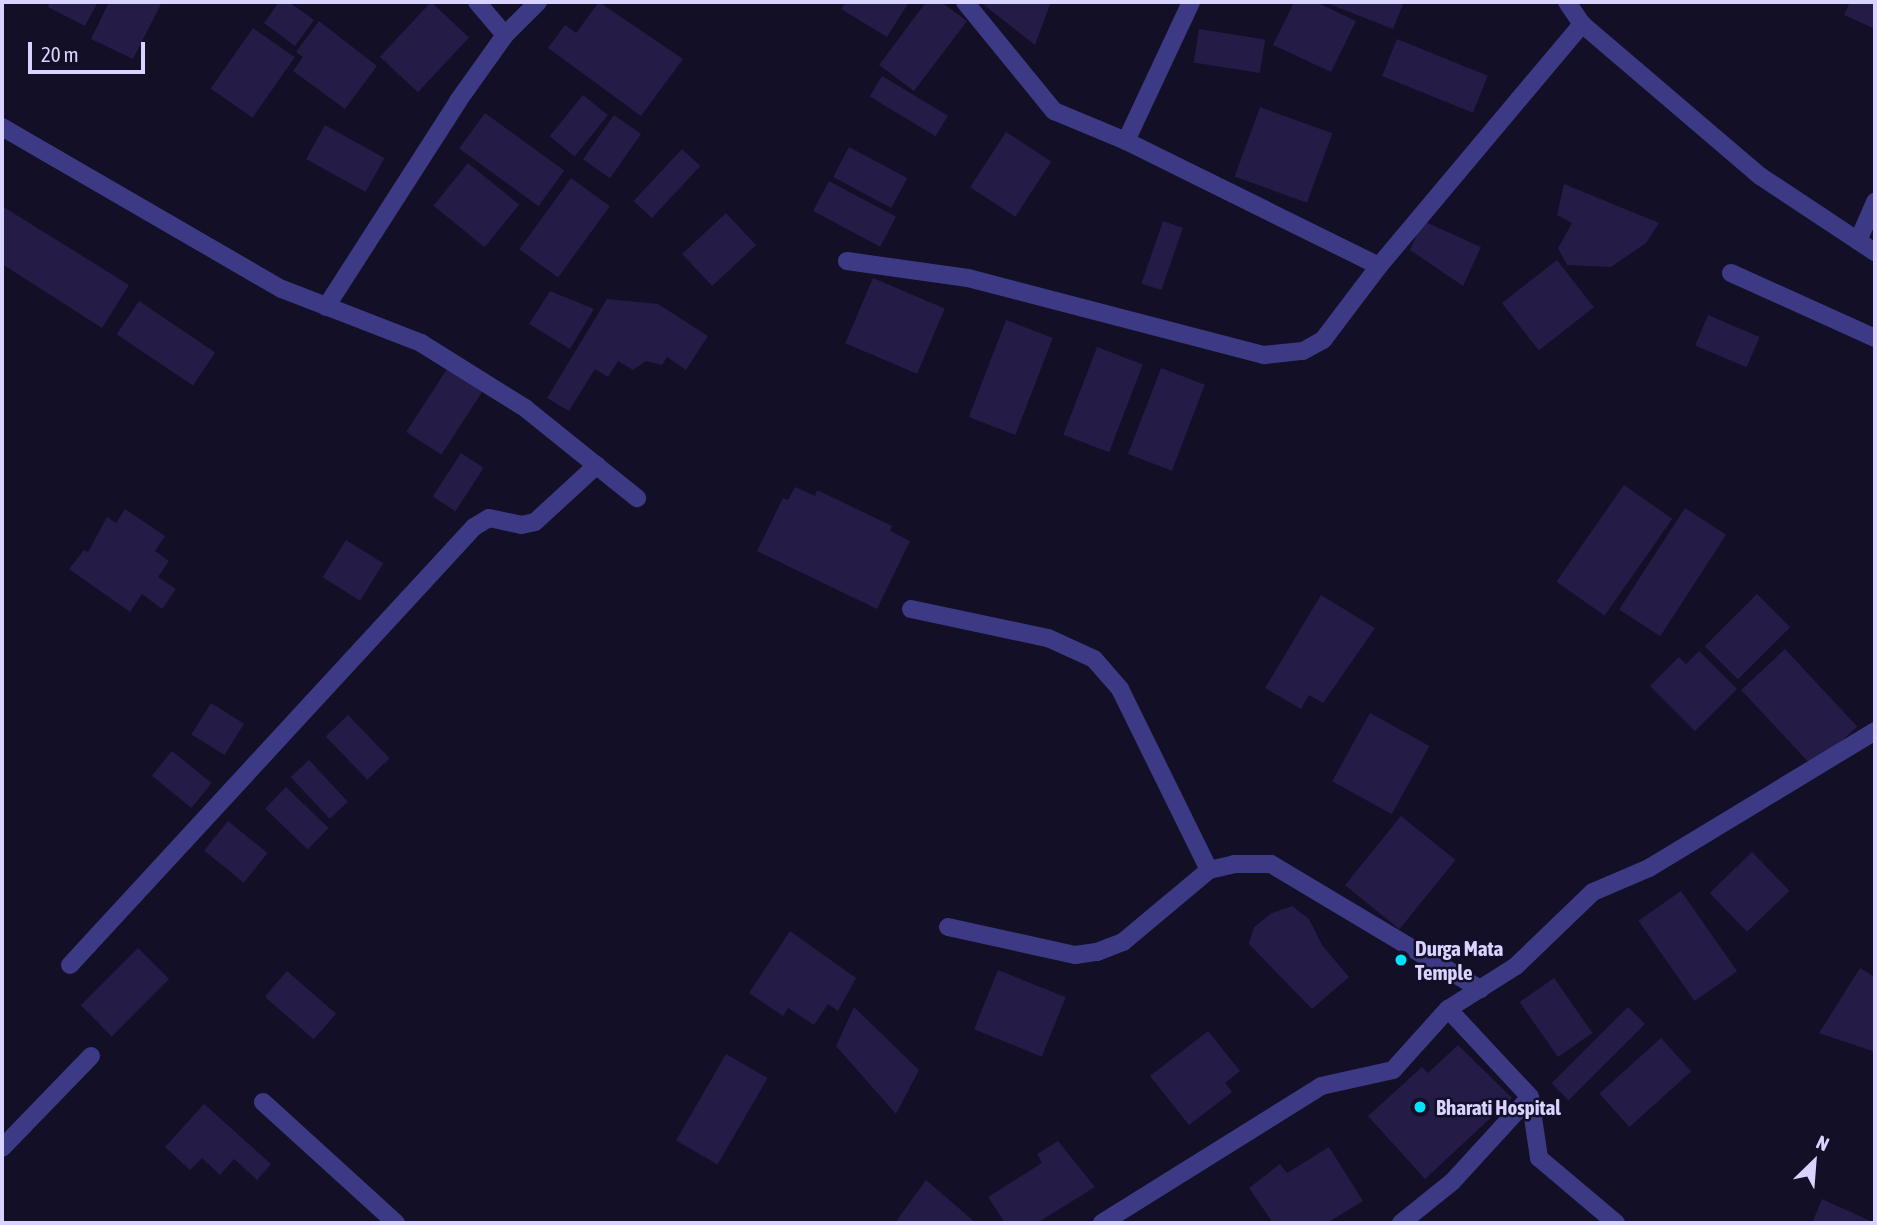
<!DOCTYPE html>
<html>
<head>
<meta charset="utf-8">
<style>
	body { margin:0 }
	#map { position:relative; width:1877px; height:1225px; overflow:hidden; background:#130f26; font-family:"Asap Condensed",sans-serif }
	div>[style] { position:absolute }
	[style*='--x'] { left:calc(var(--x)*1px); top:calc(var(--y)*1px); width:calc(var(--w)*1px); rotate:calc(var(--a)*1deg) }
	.building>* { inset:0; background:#241b47; transform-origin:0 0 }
	.minor>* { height:18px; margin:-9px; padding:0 9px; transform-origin:9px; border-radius:9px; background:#3d3a85 }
	.dots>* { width:19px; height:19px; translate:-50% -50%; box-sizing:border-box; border:4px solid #130f26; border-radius:50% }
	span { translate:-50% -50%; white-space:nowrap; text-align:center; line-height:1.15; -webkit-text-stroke:5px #130f26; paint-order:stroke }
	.poi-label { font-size:21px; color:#d9d4ff; font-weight:700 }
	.left { translate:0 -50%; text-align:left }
	.frame { position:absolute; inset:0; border:4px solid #d9d4ff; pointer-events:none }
	.north { position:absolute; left:1779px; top:1127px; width:70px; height:70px; -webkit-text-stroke:5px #130f26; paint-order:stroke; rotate:25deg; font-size:19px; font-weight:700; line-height:28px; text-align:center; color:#d9d4ff }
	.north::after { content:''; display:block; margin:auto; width:24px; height:32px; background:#d9d4ff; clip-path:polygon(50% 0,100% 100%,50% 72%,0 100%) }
	.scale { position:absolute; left:28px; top:42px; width:117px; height:32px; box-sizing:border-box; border:4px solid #d9d4ff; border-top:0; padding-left:9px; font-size:21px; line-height:24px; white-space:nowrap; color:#d9d4ff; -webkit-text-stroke:5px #130f26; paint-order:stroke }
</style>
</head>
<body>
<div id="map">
	<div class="building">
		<i style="clip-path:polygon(50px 2px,98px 2px,85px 26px,48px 7px)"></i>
		<i style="clip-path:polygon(109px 2px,162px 2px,133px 59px,91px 39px)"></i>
		<i style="clip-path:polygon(279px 2px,289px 2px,314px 20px,295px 46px,264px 23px)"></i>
		<i style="left:431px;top:2px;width:52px;height:75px;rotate:43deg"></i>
		<i style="clip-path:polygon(599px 2px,683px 59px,641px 116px,548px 48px,565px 25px,576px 33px)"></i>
		<i style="clip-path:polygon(846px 2px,909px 2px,887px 37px,841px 9px)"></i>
		<i style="clip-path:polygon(926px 2px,941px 2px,967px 21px,914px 91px,879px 65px)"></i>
		<i style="clip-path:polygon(980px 2px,1051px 2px,1035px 45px)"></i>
		<i style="clip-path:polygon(1294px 2px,1316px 2px,1356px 21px,1331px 72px,1273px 45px)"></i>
		<i style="clip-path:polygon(1324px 2px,1404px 2px,1393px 29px)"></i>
		<i style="clip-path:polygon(1850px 2px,1875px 2px,1875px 29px,1844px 15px)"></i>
		<i style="clip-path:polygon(319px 21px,377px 66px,345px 109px,293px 71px,303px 57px,296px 52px)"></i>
		<i style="left:253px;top:28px;width:51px;height:74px;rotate:35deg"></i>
		<i style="left:1199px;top:29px;width:67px;height:34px;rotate:9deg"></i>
		<i style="left:1397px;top:39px;width:98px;height:40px;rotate:22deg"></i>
		<i style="left:882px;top:76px;width:77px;height:24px;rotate:31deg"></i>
		<i style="left:583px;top:95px;width:32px;height:53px;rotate:39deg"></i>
		<i style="left:1260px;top:107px;width:77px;height:74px;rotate:20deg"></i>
		<i style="left:485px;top:113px;width:98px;height:44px;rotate:36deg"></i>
		<i style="left:614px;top:115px;width:33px;height:54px;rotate:35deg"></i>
		<i style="left:325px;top:125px;width:68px;height:39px;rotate:29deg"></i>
		<i style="left:1006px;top:132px;width:54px;height:66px;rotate:33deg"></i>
		<i style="left:849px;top:147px;width:66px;height:34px;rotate:28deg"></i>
		<i style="left:682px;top:149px;width:25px;height:71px;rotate:43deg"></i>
		<i style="left:468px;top:163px;width:66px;height:55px;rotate:39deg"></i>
		<i style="left:571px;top:178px;width:48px;height:88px;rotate:36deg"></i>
		<i style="left:829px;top:181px;width:76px;height:34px;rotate:28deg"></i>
		<i style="clip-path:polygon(1564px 184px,1659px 223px,1646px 243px,1611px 267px,1567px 265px,1558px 248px,1572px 223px,1557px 215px)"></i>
		<i style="clip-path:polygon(2px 206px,129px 285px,102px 328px,2px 264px)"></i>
		<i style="left:726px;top:213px;width:44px;height:60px;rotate:47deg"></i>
		<i style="left:1163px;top:221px;width:21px;height:66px;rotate:19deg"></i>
		<i style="clip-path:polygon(1423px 221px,1481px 247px,1463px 286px,1410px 250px)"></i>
		<i style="left:1557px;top:260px;width:60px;height:70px;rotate:52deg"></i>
		<i style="left:873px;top:278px;width:78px;height:71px;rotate:23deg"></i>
		<i style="clip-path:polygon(550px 291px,594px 309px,570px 349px,529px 324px)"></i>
		<i style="clip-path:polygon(607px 299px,658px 304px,708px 336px,686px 370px,667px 357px,662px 365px,646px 361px,633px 370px,618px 361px,608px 377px,595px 369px,569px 411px,547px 398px)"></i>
		<i style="left:139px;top:301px;width:92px;height:40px;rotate:34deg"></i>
		<i style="left:1708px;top:315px;width:56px;height:33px;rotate:23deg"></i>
		<i style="left:1006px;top:320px;width:50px;height:104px;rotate:21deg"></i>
		<i style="left:1097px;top:347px;width:49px;height:94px;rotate:21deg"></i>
		<i style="left:1161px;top:368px;width:47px;height:92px;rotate:21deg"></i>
		<i style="left:447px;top:369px;width:42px;height:75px;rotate:33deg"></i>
		<i style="left:461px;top:453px;width:27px;height:52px;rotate:33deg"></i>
		<i style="left:1624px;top:485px;width:59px;height:118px;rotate:35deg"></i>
		<i style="clip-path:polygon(795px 487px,815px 496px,817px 490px,892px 526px,890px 531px,910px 541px,877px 609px,757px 551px,783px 498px,788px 500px)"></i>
		<i style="left:1685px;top:508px;width:49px;height:121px;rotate:33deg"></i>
		<i style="clip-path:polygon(125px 509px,165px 536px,155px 551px,169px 561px,158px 577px,176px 589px,162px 609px,142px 594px,130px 612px,69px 569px,84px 550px,88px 552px,107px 517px,116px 523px)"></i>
		<i style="left:346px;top:540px;width:44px;height:44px;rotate:32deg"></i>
		<i style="left:1757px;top:594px;width:47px;height:74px;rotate:45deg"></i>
		<i style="clip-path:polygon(1321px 595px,1375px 628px,1323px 703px,1309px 695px,1301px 709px,1265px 688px)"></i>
		<i style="left:1785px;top:649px;width:106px;height:60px;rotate:47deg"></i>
		<i style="clip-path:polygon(1699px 651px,1737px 689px,1695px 731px,1650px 686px,1679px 657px,1686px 664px)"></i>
		<i style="left:211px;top:703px;width:39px;height:37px;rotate:32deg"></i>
		<i style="left:1370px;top:713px;width:68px;height:78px;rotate:29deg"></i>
		<i style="left:348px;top:715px;width:60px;height:31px;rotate:46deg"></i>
		<i style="left:172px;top:751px;width:51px;height:32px;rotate:39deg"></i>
		<i style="left:309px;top:760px;width:57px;height:25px;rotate:47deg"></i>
		<i style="left:286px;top:787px;width:59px;height:30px;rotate:44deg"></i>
		<i style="left:1401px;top:816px;width:70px;height:89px;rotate:39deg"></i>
		<i style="left:228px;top:821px;width:51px;height:38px;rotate:39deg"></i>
		<i style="left:1752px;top:852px;width:54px;height:59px;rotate:46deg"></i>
		<i style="left:1681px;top:891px;width:98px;height:52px;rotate:55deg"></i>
		<i style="clip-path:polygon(1292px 906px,1309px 919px,1322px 945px,1349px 977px,1312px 1009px,1249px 944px,1254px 927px,1272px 913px)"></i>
		<i style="clip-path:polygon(790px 931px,856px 978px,838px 1011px,828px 1004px,814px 1025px,788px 1008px,783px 1016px,749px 993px)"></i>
		<i style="left:138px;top:948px;width:44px;height:81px;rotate:45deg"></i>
		<i style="clip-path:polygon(1860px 968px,1875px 977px,1875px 1052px,1819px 1033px)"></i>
		<i style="left:998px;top:970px;width:73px;height:64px;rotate:22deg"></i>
		<i style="left:287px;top:971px;width:65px;height:34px;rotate:41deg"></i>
		<i style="left:1554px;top:978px;width:67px;height:42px;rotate:55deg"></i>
		<i style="clip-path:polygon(854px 1007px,919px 1070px,896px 1114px,836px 1046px)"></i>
		<i style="left:1628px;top:1007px;width:24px;height:108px;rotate:45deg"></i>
		<i style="clip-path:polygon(1208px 1031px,1240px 1071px,1225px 1083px,1232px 1092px,1189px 1125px,1150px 1076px)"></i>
		<i style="left:1661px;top:1038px;width:45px;height:83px;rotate:48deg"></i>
		<i style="clip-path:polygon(1458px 1045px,1512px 1098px,1425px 1179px,1368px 1116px,1422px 1067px,1428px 1073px)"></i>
		<i style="left:726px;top:1054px;width:48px;height:100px;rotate:30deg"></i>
		<i style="clip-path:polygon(204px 1104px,271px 1164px,257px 1180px,234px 1159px,220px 1175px,202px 1158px,190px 1170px,165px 1147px)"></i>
		<i style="clip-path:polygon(1058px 1141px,1095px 1187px,1037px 1223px,1005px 1223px,988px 1197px,1042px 1163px,1037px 1154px)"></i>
		<i style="clip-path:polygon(1329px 1147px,1363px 1201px,1327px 1223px,1273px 1223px,1249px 1188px,1280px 1164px,1287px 1173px)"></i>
		<i style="clip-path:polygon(926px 1180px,976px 1223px,895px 1223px)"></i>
		<i style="clip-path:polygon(1822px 1199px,1875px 1223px,1812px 1223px)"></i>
	</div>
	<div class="minor">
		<i style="--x:477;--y:2;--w:43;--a:49.7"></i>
		<i style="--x:965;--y:2;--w:141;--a:50.8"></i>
		<i style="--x:1054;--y:111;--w:78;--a:22.6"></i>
		<i style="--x:1126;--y:141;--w:153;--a:-64.9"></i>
		<i style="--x:1567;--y:2;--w:27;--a:56"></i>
		<i style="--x:1582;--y:24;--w:234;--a:40.5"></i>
		<i style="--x:1760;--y:176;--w:138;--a:33.5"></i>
		<i style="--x:2;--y:127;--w:323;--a:30.1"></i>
		<i style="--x:282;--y:289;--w:149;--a:21.2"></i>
		<i style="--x:421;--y:343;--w:123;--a:32"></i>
		<i style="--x:525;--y:408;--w:144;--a:38.8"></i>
		<i style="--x:1126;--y:141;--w:282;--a:26.3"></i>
		<i style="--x:1379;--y:266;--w:316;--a:-50"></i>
		<i style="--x:1858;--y:241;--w:43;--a:-66.4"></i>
		<i style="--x:847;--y:261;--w:122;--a:8"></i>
		<i style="--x:968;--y:278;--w:306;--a:14.6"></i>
		<i style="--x:1264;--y:355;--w:39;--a:-6"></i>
		<i style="--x:1303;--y:351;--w:23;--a:-29"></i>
		<i style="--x:1323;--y:340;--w:93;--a:-52.9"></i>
		<i style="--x:1731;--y:273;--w:158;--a:24.3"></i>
		<i style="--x:326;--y:307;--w:245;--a:-57.3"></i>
		<i style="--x:458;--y:101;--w:81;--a:-54.5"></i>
		<i style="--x:505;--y:35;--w:47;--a:-45"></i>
		<i style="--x:911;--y:609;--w:140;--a:12"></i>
		<i style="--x:1048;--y:638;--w:51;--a:24.5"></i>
		<i style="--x:1094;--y:659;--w:40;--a:49"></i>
		<i style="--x:1120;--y:689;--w:202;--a:63.8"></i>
		<i style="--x:948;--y:927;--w:130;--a:12.4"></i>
		<i style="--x:1075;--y:955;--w:22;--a:-8"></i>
		<i style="--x:1097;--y:952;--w:28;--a:-21"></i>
		<i style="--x:1123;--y:942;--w:112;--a:-39.9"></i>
		<i style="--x:1209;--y:870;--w:26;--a:-13"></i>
		<i style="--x:1234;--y:864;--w:37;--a:0"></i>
		<i style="--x:1271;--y:864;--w:244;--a:30.9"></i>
		<i style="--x:70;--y:965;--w:596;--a:-47.31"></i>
		<i style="--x:474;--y:527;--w:17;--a:-31"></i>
		<i style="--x:489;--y:518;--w:33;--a:12"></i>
		<i style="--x:521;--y:525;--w:14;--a:-12"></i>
		<i style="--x:535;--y:522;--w:84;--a:-42.6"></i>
		<i style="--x:1448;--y:1009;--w:120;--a:47"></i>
		<i style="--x:1530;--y:1097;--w:62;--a:81.6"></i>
		<i style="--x:1539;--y:1158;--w:101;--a:40.2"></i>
		<i style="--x:263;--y:1102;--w:180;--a:42.3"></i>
		<i style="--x:2;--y:1148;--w:128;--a:-45.9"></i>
		<i style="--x:1102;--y:1223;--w:258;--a:-32"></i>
		<i style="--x:1321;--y:1086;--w:74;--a:-12.5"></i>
		<i style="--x:1393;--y:1070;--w:82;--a:-48"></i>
		<i style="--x:1448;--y:1009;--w:80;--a:-32.3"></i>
		<i style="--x:1516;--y:966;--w:107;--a:-43.9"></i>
		<i style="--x:1593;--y:892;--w:61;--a:-23.2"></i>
		<i style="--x:1649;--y:868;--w:264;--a:-31.2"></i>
		<i style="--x:1401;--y:1223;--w:65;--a:-38.8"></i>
		<i style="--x:1452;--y:1182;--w:115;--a:-47.5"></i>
	</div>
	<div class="dots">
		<i style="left:1401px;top:960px;background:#00e5ff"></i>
		<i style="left:1420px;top:1107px;background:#00e5ff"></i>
	</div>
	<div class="poi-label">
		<span class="left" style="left:1415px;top:960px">Durga Mata<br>Temple</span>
		<span class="left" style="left:1436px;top:1107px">Bharati Hospital</span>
	</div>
	<div class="frame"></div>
	<div class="north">N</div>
	<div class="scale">20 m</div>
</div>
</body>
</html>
